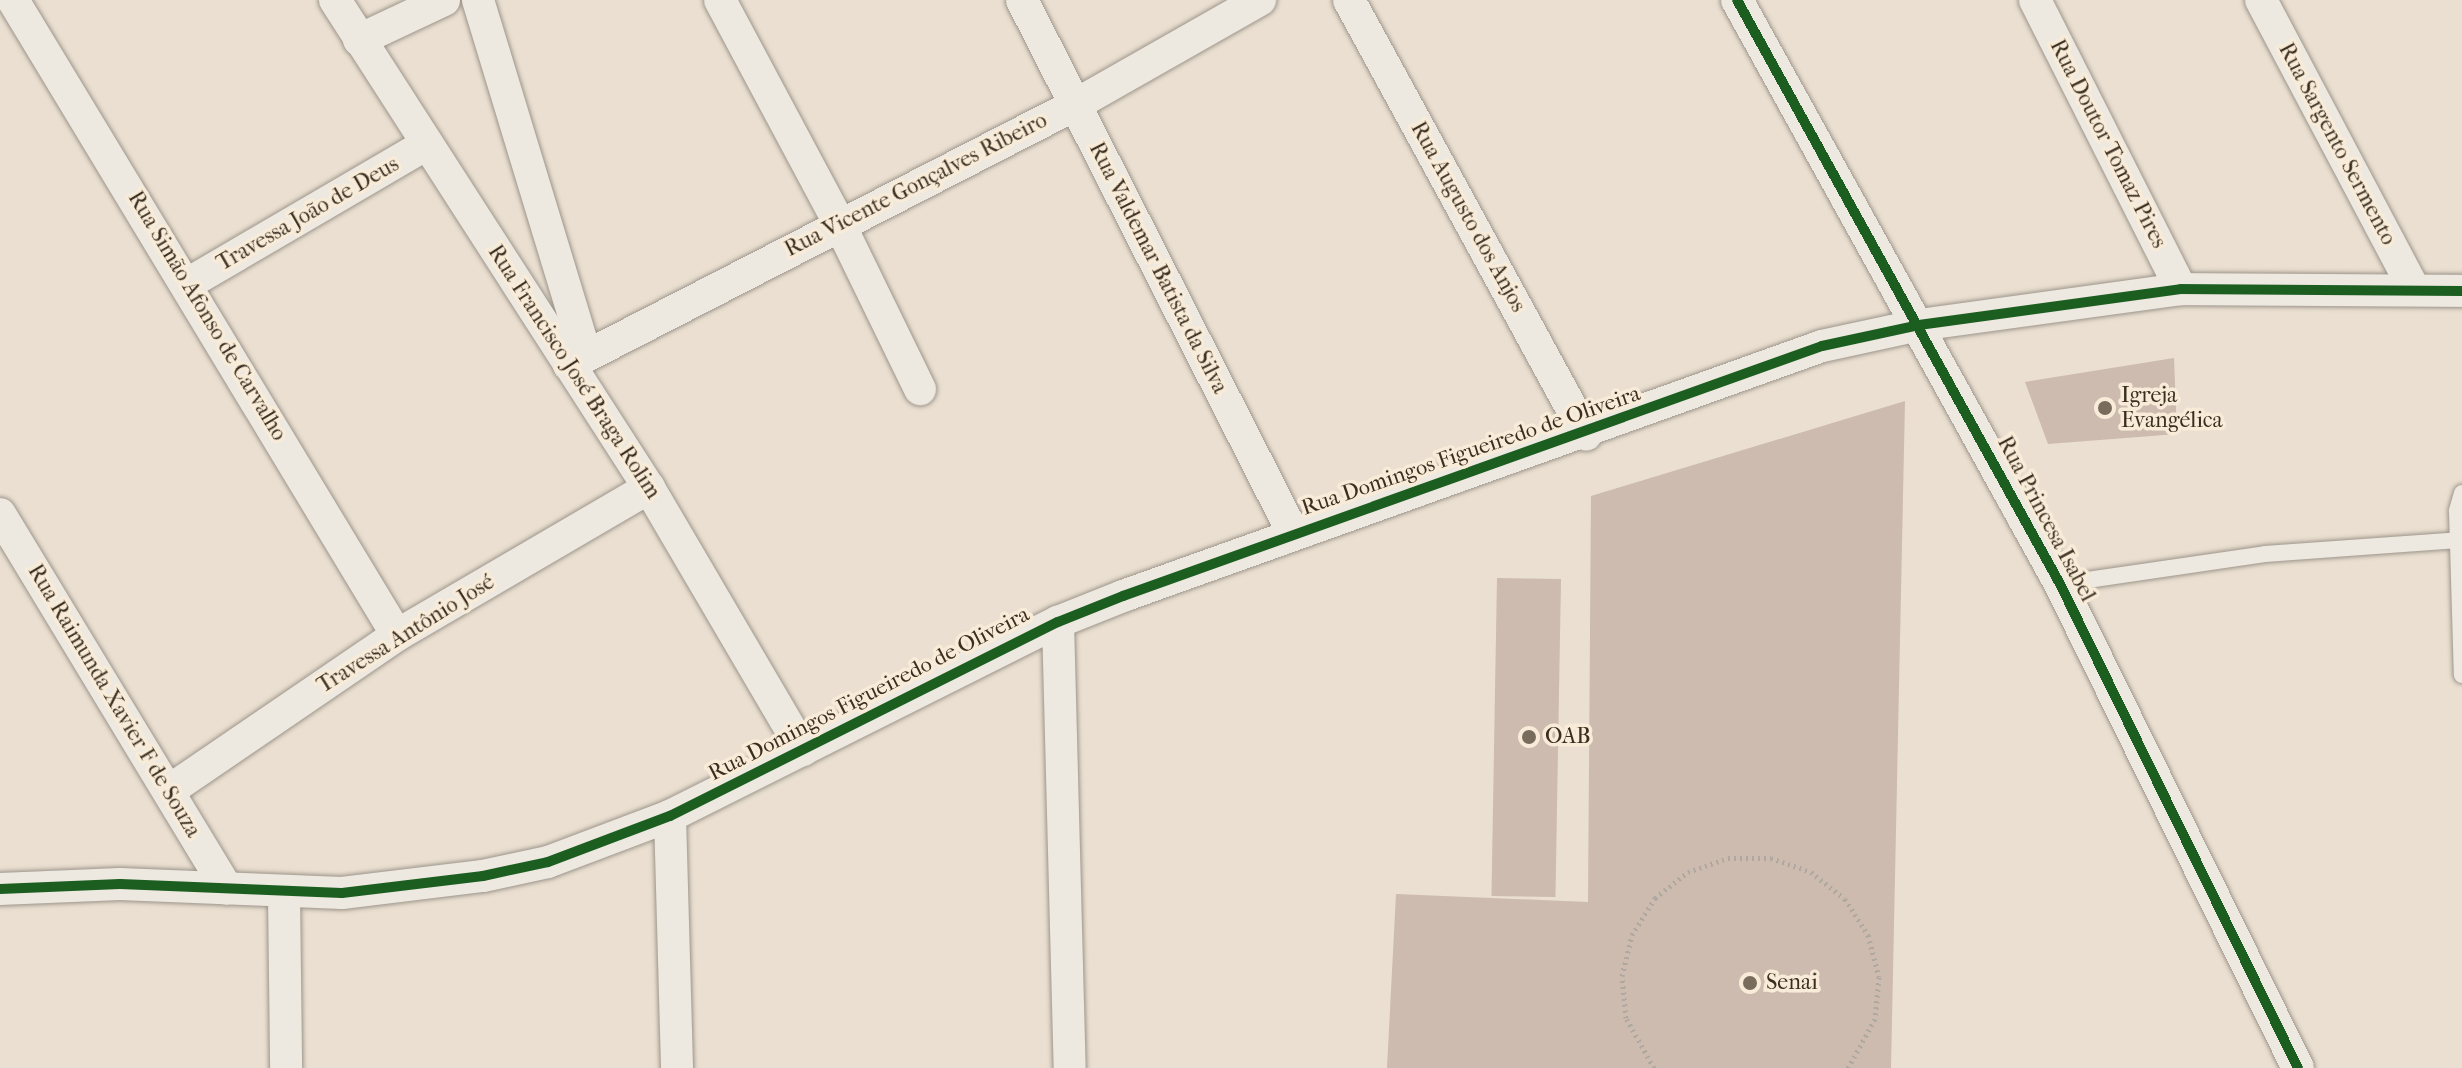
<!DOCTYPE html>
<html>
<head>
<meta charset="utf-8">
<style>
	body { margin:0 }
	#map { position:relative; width:2462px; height:1068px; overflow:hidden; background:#eadfd0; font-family:"IM FELL French Canon",serif }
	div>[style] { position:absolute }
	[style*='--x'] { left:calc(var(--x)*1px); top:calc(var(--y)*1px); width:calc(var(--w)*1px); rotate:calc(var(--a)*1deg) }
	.building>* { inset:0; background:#ccbbae; transform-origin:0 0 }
	.path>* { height:5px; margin-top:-2.5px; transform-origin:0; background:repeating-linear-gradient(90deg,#aea8a0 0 2px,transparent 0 6px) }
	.roads { filter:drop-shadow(0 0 2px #9d958b) drop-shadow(0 0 2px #9d958b) }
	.lane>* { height:16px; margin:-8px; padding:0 8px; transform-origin:8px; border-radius:8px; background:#ede8e0 }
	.street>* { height:32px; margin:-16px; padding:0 16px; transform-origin:16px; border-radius:16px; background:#ede8e0 }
	.cycleway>* { height:10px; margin:-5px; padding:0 5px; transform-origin:5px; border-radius:5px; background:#1b5e20 }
	.dots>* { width:22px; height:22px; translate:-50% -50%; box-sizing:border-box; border:4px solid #f8ecd9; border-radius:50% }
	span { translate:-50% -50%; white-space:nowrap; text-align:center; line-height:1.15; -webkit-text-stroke:7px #f8ecd9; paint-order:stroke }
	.street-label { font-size:22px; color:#3b2e1f }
	.poi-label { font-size:22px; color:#3b2e1f }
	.left { translate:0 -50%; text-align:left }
</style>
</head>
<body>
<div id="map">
	<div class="building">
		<i style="clip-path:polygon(2174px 358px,2177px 434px,2048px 444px,2025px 382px)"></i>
		<i style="clip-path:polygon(1905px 401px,1891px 1068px,1387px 1068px,1396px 894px,1588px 902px,1591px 496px)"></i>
		<i style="left:1497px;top:578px;width:64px;height:318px;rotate:1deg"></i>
	</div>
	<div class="path">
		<i style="--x:1654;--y:1068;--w:57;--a:-119.2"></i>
		<i style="--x:1626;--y:1018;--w:42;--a:-95.4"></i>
		<i style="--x:1622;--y:976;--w:42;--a:-76.3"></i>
		<i style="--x:1632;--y:935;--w:44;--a:-58.1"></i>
		<i style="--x:1655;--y:898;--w:42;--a:-38.2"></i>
		<i style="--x:1688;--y:872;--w:42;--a:-19.3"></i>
		<i style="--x:1728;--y:858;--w:43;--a:0"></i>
		<i style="--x:1771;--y:858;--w:42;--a:19.3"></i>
		<i style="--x:1811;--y:872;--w:43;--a:38.5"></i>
		<i style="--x:1845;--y:899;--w:43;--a:57.4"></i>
		<i style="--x:1868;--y:935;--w:43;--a:75.3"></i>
		<i style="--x:1879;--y:977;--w:42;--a:95.4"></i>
		<i style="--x:1875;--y:1019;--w:56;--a:118.9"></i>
	</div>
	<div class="roads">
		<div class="lane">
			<i style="--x:2462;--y:493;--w:19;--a:106"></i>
			<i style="--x:2457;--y:511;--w:164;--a:88.3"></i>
			<i style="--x:2060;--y:584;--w:207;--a:-8.3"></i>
			<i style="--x:2265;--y:554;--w:194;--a:-4.1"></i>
		</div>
		<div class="street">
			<i style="--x:13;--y:0;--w:742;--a:58.84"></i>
			<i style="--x:335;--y:0;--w:580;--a:57.24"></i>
			<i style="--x:649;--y:488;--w:304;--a:59.6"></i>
			<i style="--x:478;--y:0;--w:372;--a:73.1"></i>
			<i style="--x:720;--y:0;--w:253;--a:61.9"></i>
			<i style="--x:839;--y:223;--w:185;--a:64"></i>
			<i style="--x:1022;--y:0;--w:600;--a:63.05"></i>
			<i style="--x:1349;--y:0;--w:495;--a:61.4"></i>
			<i style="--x:1737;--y:0;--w:667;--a:61.05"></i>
			<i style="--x:2060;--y:584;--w:539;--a:63.82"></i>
			<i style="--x:2035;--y:0;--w:324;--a:63.2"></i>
			<i style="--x:2261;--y:0;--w:327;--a:62.1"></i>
			<i style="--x:359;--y:40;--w:94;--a:-25.2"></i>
			<i style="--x:189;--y:283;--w:276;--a:-30.3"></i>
			<i style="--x:569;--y:365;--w:569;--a:-27.2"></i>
			<i style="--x:1075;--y:105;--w:213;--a:-29.6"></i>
			<i style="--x:0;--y:514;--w:438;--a:58.8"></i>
			<i style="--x:1058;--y:622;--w:446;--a:88.5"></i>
			<i style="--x:170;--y:790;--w:275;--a:-34.3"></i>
			<i style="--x:397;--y:635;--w:292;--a:-30.3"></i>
			<i style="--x:670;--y:816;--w:252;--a:88.4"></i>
			<i style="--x:0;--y:889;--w:120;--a:-2.4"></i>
			<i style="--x:120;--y:884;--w:222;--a:2.3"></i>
			<i style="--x:342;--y:893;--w:142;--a:-6.9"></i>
			<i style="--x:483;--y:876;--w:66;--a:-12.2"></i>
			<i style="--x:548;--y:862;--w:130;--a:-20.7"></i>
			<i style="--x:670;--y:816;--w:434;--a:-26.6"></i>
			<i style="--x:1058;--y:622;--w:70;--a:-21.8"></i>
			<i style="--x:1123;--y:596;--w:742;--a:-19.68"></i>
			<i style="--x:1822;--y:346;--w:99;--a:-12.2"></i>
			<i style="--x:1919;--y:325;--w:264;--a:-7.8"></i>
			<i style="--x:2181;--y:289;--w:281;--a:0.4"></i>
			<i style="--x:284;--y:894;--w:174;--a:89.3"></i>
		</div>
	</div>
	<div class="cycleway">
		<i style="--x:1737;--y:0;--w:667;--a:61.05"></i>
		<i style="--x:2060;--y:584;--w:539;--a:63.82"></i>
		<i style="--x:0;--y:889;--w:120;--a:-2.4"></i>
		<i style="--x:120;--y:884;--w:222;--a:2.3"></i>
		<i style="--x:342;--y:893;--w:142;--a:-6.9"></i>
		<i style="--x:483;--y:876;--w:66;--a:-12.2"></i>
		<i style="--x:548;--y:862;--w:130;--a:-20.7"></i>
		<i style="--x:670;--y:816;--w:434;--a:-26.6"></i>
		<i style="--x:1058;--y:622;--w:70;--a:-21.8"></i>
		<i style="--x:1123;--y:596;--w:742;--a:-19.68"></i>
		<i style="--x:1822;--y:346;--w:99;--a:-12.2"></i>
		<i style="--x:1919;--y:325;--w:264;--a:-7.8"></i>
		<i style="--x:2181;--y:289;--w:281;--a:0.4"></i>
	</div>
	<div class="dots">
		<i style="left:2105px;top:408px;background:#786c5d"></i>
		<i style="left:1529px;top:737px;background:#786c5d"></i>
		<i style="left:1750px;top:983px;background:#786c5d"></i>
	</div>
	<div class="street-label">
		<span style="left:2108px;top:144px;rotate:63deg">Rua Doutor Tomaz Pires</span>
		<span style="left:2337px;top:144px;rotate:62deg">Rua Sargento Sermento</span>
		<span style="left:916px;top:185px;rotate:-27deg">Rua Vicente Gonçalves Ribeiro</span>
		<span style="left:308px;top:214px;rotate:-30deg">Travessa João de Deus</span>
		<span style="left:1468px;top:217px;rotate:61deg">Rua Augusto dos Anjos</span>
		<span style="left:1158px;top:268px;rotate:63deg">Rua Valdemar Batista da Silva</span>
		<span style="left:207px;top:316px;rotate:59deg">Rua Simão Afonso de Carvalho</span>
		<span style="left:574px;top:372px;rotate:57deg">Rua Francisco José Braga Rolim</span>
		<span style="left:1471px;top:451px;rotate:-19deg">Rua Domingos Figueiredo de Oliveira</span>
		<span style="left:2046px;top:519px;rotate:62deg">Rua Princesa Isabel</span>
		<span style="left:406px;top:634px;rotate:-32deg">Travessa Antônio José</span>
		<span style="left:869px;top:694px;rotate:-27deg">Rua Domingos Figueiredo de Oliveira</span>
		<span style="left:114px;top:701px;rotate:59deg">Rua Raimunda Xavier F de Souza</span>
	</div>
	<div class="poi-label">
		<span class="left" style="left:2121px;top:408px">Igreja<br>Evangélica</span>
		<span class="left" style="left:1545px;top:737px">OAB</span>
		<span class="left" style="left:1766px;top:983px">Senai</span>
	</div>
</div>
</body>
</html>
